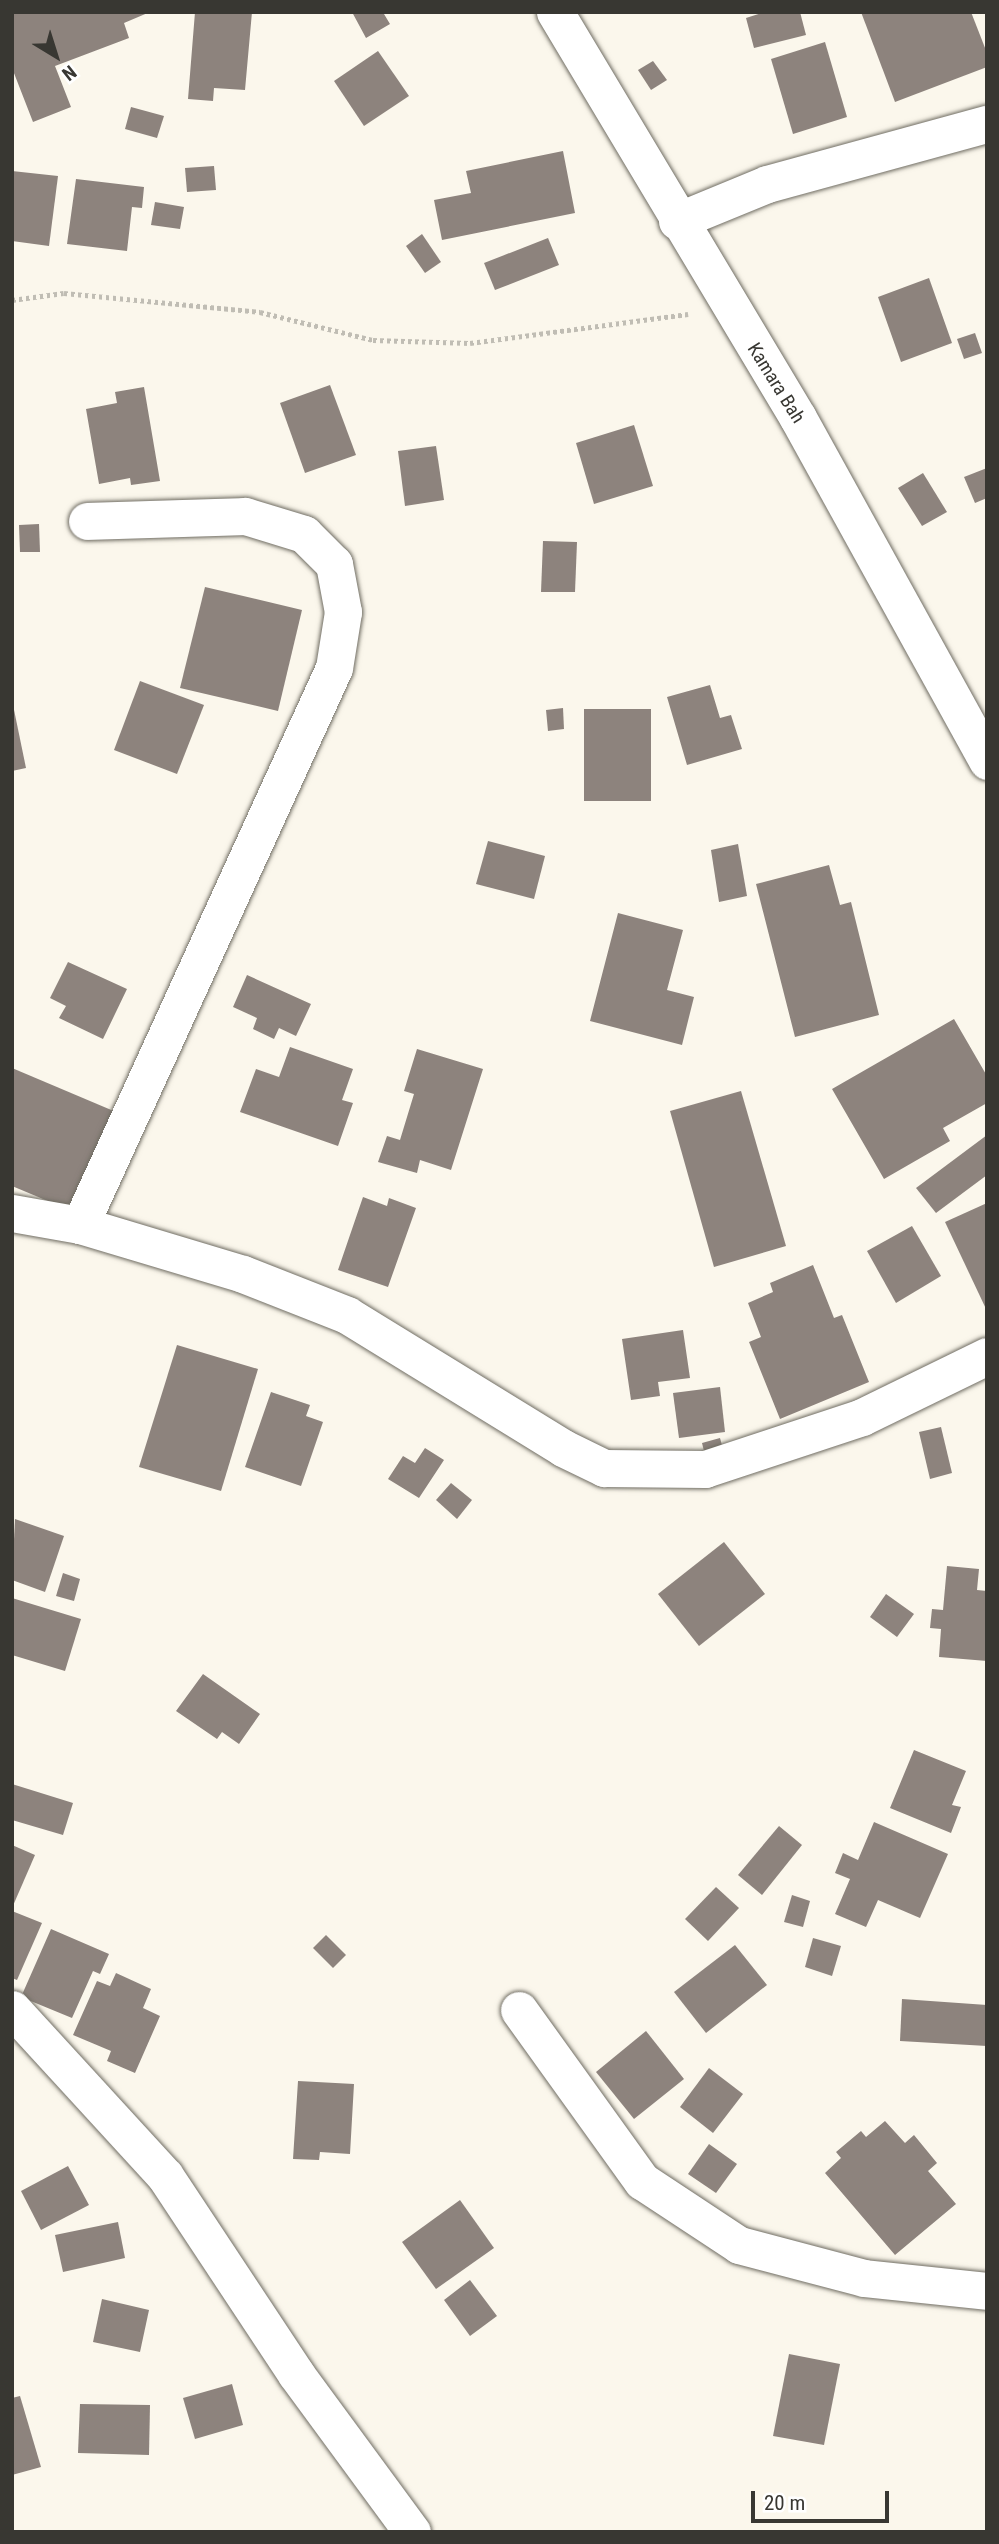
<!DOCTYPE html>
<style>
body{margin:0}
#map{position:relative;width:999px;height:2544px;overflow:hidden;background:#fbf7ec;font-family:"Roboto Condensed",sans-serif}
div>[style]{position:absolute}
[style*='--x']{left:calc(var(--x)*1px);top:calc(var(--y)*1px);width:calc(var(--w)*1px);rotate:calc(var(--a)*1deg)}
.building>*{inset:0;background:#8d837d}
.path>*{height:4.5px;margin-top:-2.25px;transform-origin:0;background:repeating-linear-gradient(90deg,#c0bdb4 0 3.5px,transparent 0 7px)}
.roads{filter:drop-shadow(0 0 2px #706d63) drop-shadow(0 0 2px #706d63)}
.street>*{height:37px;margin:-18.5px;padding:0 18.5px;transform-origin:18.5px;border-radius:18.5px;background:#fff}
span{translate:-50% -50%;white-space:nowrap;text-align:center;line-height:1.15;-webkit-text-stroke:5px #fff;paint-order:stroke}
.street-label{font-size:19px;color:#383732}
.frame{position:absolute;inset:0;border:14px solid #383732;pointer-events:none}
.north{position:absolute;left:21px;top:21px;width:70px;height:70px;-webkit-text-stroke:5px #fff;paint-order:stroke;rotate:142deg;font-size:19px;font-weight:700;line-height:28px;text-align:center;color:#383732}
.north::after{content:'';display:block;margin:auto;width:24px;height:32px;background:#383732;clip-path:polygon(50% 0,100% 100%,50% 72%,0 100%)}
.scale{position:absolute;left:751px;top:2491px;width:138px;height:32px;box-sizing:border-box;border:4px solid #383732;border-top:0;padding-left:9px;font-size:21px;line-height:24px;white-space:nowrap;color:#383732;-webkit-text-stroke:5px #fff;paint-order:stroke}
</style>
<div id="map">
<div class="building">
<i style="clip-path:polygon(12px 12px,150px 12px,124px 23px,129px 38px,55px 66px,71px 107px,33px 122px,12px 68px)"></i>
<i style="clip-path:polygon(195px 12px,252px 12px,245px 90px,214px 88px,213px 101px,188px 99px)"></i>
<i style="clip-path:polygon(352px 12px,387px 12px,384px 14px,390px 24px,366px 38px)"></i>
<i style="clip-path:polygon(765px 12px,800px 12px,806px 35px,754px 48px,746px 18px)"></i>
<i style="clip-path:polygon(861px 12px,971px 12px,987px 53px,987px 67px,895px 102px)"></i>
<i style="clip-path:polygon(825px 42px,847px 117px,793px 134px,771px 59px)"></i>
<i style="clip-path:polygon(378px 51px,409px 96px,364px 126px,334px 81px)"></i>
<i style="clip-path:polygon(653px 61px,667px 80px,651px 90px,638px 70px)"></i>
<i style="clip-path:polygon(131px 107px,164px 116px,157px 138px,125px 129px)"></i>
<i style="clip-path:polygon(563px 151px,575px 213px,442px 240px,434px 200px,471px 193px,466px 171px)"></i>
<i style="clip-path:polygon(214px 166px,216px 190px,187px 192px,185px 168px)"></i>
<i style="clip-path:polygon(12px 171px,58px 176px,49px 246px,12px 241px)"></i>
<i style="clip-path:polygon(76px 179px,144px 187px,142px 208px,132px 207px,127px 251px,67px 244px)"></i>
<i style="clip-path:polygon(155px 202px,184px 207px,180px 229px,151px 225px)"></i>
<i style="clip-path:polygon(422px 234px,441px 262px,425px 273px,406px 246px)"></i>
<i style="clip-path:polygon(548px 238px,559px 265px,495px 290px,484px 263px)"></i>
<i style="clip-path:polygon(929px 278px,952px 343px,901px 362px,878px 297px)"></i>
<i style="clip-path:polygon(975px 333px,982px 353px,964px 359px,957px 339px)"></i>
<i style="clip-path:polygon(330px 385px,356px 455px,305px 473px,280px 403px)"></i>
<i style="clip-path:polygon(144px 387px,160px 481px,131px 485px,130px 478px,99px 484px,86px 409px,117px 403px,115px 392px)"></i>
<i style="clip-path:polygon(634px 425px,653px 486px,594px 504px,576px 443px)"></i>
<i style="clip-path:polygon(436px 446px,444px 500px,405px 506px,398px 451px)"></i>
<i style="clip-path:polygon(987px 468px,987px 498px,975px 503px,964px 477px)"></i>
<i style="clip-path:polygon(923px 473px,947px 512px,922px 526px,898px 488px)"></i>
<i style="clip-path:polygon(39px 524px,40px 552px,20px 552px,19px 525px)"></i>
<i style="clip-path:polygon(543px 541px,577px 542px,575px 592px,541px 592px)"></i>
<i style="clip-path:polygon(205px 587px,302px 610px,278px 711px,180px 688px)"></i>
<i style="clip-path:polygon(140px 681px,204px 705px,177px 774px,114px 750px)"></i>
<i style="clip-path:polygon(710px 685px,720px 718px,731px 715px,742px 749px,687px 765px,667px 697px)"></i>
<i style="clip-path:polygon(12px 700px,26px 768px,12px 771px)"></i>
<i style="clip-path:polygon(563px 708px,564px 729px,548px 731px,546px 710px)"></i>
<i style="clip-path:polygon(584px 709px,651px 709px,651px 801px,584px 801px)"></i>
<i style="clip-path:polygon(488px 841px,545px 856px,534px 899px,476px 884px)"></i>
<i style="clip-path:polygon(738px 844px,747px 896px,719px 902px,711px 850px)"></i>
<i style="clip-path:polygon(829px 865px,840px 905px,851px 902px,879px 1015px,795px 1037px,756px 884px)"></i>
<i style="clip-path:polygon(618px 913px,683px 930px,667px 990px,694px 997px,682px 1045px,590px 1021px)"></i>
<i style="clip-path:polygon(68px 962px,127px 989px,103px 1039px,59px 1018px,66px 1006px,50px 998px)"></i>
<i style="clip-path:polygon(247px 975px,311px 1004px,296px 1036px,279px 1028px,274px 1039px,253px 1029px,257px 1018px,233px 1007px)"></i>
<i style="clip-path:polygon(954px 1019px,987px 1076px,987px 1103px,943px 1128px,950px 1141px,884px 1179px,832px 1089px)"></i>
<i style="clip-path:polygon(290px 1047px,353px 1069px,342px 1100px,353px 1103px,338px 1146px,240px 1112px,256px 1069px,279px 1077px)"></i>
<i style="clip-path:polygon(417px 1049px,483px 1069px,451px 1170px,420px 1160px,417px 1173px,378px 1162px,387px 1136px,400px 1140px,414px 1094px,404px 1091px)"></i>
<i style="clip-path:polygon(12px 1068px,116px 1112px,74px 1212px,12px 1186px)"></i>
<i style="clip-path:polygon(741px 1091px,786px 1246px,714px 1267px,670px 1111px)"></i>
<i style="clip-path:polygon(987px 1135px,987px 1175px,936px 1213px,916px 1188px)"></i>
<i style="clip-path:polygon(363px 1197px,387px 1206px,389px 1198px,416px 1208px,388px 1287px,338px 1270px)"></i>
<i style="clip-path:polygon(987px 1203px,987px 1311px,945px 1222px)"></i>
<i style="clip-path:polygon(912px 1226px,941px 1276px,896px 1303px,867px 1251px)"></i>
<i style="clip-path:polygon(813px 1265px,834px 1318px,842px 1315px,869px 1382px,780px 1419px,749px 1342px,761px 1337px,748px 1303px,773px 1292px,770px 1283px)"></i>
<i style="clip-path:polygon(683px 1330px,690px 1378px,658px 1382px,660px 1396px,631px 1400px,622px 1339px)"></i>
<i style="clip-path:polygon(177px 1345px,258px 1369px,221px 1491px,139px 1467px)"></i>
<i style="clip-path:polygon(720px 1387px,725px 1432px,679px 1438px,673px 1393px)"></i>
<i style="clip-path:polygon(271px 1392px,310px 1405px,306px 1416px,323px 1422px,301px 1486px,245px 1467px)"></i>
<i style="clip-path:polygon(941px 1427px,952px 1473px,930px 1479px,919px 1432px)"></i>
<i style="clip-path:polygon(720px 1438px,723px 1449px,705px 1455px,702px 1443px)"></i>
<i style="clip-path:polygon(425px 1448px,444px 1460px,419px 1498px,388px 1479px,403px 1456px,415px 1463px)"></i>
<i style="clip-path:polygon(451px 1483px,472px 1500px,457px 1519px,436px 1500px)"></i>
<i style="clip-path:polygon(15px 1519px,64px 1536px,45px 1592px,12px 1580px)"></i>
<i style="clip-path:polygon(724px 1542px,765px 1594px,699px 1646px,658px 1594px)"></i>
<i style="clip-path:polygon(947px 1566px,979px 1569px,977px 1590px,987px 1591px,987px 1661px,939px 1657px,941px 1629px,930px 1628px,932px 1609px,943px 1610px)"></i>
<i style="clip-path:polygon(63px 1573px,80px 1579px,74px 1601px,56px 1596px)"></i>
<i style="clip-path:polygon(886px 1594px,914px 1614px,897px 1637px,870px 1617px)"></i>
<i style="clip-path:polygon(12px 1598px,81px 1619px,65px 1671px,12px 1655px)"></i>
<i style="clip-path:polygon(203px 1674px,260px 1714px,239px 1744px,222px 1732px,217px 1739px,176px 1711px)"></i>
<i style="clip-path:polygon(914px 1750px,966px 1771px,952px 1805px,961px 1807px,951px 1833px,890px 1808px)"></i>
<i style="clip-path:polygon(12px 1784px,73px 1803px,63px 1835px,12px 1820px)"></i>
<i style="clip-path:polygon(874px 1822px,948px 1854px,920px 1918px,878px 1900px,866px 1927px,835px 1914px,850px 1879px,835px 1873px,843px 1853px,858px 1860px)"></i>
<i style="clip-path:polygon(779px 1826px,802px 1845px,762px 1895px,738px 1875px)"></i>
<i style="clip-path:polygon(12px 1845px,35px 1855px,12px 1908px)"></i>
<i style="clip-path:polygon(716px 1887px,739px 1908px,708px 1941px,685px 1919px)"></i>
<i style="clip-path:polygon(792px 1895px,810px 1901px,803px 1927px,784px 1922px)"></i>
<i style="clip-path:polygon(12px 1911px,42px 1923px,17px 1980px,12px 1978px)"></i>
<i style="clip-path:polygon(51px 1929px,109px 1954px,100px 1974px,93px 1971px,72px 2018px,21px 1997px)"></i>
<i style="clip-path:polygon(326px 1935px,346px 1955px,333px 1968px,313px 1948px)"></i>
<i style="clip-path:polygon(813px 1938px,841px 1946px,832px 1976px,805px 1967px)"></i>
<i style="clip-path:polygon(735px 1945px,767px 1985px,706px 2033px,674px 1992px)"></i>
<i style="clip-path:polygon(116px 1973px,151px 1989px,143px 2008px,160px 2016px,135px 2073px,107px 2061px,111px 2051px,73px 2035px,97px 1981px,110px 1986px)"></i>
<i style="clip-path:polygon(902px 1999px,987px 2005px,987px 2046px,900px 2041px)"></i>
<i style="clip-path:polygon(646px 2031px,684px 2079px,634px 2119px,596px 2072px)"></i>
<i style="clip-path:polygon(709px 2068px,743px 2094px,713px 2133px,680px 2107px)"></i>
<i style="clip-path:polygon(298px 2081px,354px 2084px,350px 2154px,320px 2152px,319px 2160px,293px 2159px)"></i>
<i style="clip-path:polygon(885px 2121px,905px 2143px,914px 2135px,937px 2163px,928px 2171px,956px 2204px,895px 2255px,825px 2173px,841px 2158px,836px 2152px,861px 2131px,866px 2137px)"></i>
<i style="clip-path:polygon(709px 2144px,737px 2164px,716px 2193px,688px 2174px)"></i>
<i style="clip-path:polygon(68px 2166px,89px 2205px,41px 2230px,21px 2191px)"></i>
<i style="clip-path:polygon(460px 2200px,494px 2248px,436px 2289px,402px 2242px)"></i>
<i style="clip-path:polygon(118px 2222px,125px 2258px,63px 2272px,55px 2235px)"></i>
<i style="clip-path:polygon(470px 2280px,497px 2316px,470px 2336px,444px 2300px)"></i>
<i style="clip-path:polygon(102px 2299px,149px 2310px,140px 2352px,93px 2342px)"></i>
<i style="clip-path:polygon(789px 2354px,840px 2364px,824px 2445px,773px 2436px)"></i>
<i style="clip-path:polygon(232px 2384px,243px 2425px,195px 2439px,183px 2398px)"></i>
<i style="clip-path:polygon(20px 2396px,41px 2467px,12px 2475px,12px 2398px)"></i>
<i style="clip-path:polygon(80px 2404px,150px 2405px,149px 2455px,78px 2453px)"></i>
</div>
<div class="path">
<i style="--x:12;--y:300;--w:52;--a:-7.7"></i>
<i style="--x:64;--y:293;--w:197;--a:5.5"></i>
<i style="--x:260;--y:312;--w:116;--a:13.9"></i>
<i style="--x:373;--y:340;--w:97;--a:1.8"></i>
<i style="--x:470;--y:343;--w:220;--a:-7.6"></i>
</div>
<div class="roads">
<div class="street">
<i style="--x:555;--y:12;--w:473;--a:59.1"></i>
<i style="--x:798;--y:418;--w:392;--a:61.1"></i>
<i style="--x:677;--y:221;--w:97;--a:-22.3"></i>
<i style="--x:767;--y:184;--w:228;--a:-15.3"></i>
<i style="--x:12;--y:1213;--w:69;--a:10"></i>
<i style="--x:80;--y:1225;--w:170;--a:16.7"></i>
<i style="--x:243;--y:1274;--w:112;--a:21.5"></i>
<i style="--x:347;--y:1315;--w:254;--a:31.6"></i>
<i style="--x:563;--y:1448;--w:46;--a:26"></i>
<i style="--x:604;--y:1468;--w:101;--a:0.6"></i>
<i style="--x:705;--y:1469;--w:165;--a:-18.3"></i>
<i style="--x:862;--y:1417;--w:139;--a:-26"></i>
<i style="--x:80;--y:1225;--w:612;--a:-65.49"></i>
<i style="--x:334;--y:668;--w:57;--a:-80.9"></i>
<i style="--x:343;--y:612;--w:49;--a:-100.6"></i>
<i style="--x:334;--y:564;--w:42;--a:-135"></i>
<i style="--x:304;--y:534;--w:62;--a:-163"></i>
<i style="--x:245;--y:516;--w:158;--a:178.2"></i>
<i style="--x:12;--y:2009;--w:226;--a:47.5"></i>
<i style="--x:165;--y:2176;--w:237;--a:56.5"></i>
<i style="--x:296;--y:2374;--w:196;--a:53.7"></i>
<i style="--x:519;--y:2010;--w:211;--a:54.3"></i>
<i style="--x:642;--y:2181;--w:116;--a:33.4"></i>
<i style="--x:739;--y:2245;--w:129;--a:14.8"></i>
<i style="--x:864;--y:2278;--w:124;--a:6"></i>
</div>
</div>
<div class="street-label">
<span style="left:776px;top:383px;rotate:58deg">Kamara Bah</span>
</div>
<div class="frame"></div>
<div class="north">N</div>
<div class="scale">20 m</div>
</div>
